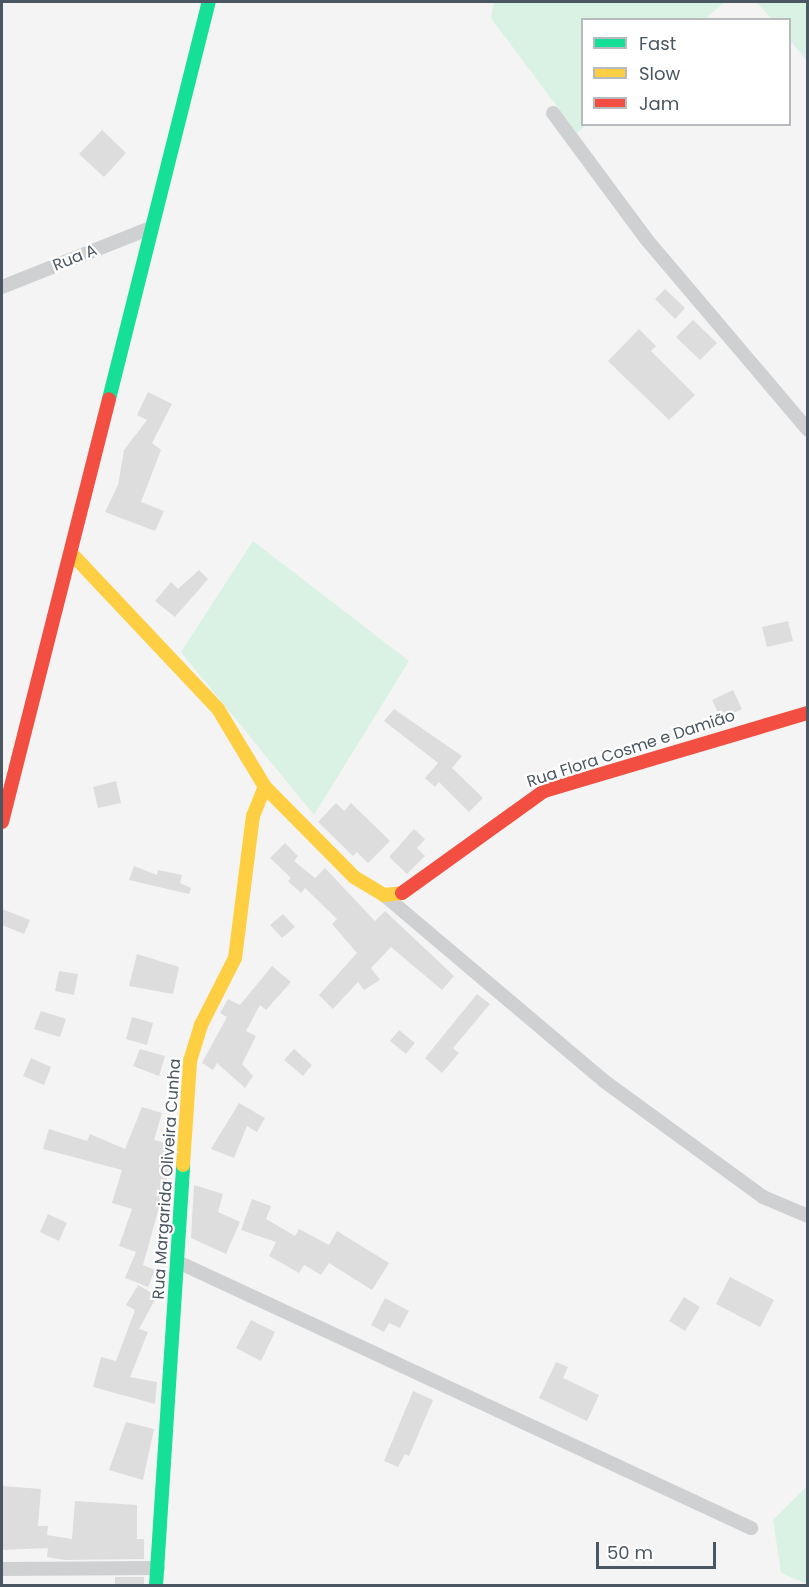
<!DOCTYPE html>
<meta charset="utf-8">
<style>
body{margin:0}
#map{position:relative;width:809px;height:1587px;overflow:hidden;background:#f4f4f4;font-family:Poppins,sans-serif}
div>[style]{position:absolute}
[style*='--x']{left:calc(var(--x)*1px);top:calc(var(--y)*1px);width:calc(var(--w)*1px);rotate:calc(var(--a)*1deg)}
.green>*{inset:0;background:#d9f2e3}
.building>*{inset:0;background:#ddddde}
.street>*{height:14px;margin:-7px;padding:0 7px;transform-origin:7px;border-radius:7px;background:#ced0d2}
.fast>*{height:14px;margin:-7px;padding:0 7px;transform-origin:7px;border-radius:7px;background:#16e098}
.slow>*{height:14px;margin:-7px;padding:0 7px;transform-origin:7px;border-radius:7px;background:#ffcf43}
.jam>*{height:14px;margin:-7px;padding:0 7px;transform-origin:7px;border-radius:7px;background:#f24e42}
span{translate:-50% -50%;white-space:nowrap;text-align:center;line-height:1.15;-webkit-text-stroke:4.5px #fff;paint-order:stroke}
.street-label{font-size:16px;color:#4a5661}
.frame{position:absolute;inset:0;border:3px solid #4a5661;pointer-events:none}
.legend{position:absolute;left:581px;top:18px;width:210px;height:108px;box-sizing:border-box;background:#fff;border:2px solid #b7bbc0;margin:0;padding:8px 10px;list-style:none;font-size:18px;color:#4a5661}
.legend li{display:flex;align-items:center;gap:12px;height:30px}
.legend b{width:30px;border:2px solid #b7bbc0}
.scale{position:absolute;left:596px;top:1542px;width:120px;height:27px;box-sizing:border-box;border:3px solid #4a5661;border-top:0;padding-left:8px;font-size:18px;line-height:21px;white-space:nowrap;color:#4a5661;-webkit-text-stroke:4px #fff;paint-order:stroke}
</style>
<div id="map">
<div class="green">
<i style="clip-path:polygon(494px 2px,725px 2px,705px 19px,582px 20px,586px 125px,577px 133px,491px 18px)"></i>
<i style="clip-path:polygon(756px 2px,807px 2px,807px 61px,790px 40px,790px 20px,772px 19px)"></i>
<i style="clip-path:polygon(253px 541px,409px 661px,314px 815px,181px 652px)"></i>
<i style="clip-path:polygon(807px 1486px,807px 1584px,781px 1573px,773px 1520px)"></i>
</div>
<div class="building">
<i style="clip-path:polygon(102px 130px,126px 153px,104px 177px,79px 154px)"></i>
<i style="clip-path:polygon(665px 289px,685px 308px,675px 319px,655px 299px)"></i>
<i style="clip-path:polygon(693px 320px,717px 343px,700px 360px,676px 337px)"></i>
<i style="clip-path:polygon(639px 329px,656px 346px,651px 351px,695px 395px,669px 420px,608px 361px)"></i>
<i style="clip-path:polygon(148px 392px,172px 404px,152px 443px,161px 450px,141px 502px,164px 511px,155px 531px,105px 512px,118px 485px,124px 450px,147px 420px,137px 415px)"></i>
<i style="clip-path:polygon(199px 570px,208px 579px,175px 617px,155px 601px,171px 582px,178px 589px)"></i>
<i style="clip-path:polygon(788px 621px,793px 641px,767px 647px,762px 627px)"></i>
<i style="clip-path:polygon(733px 690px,742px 709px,721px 719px,712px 700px)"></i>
<i style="clip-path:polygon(394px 709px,462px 756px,452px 768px,483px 798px,469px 812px,439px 782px,435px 787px,425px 778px,438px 763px,384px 721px)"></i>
<i style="clip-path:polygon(116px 781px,121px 803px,98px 808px,93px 787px)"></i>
<i style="clip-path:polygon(336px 803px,344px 811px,351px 803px,390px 841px,368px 863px,357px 852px,353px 856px,318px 822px)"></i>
<i style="clip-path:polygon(414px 829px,425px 839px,417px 848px,425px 856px,407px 874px,389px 857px)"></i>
<i style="clip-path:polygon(285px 843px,298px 856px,294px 861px,315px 878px,325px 868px,375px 921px,385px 911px,454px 976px,442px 990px,391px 947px,371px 968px,380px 980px,364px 990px,358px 982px,333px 1009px,319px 995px,357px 953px,332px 924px,337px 919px,305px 888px,301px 893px,288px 881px,291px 878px,270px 858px)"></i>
<i style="clip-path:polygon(134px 866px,157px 875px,158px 870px,182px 875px,180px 883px,191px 888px,189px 894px,129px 880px)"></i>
<i style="clip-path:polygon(2px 909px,30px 920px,24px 934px,2px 925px)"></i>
<i style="clip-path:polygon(283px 914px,295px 927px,282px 938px,270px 925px)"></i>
<i style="clip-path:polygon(137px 954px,179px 967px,173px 994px,129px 986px)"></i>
<i style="clip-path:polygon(272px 966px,291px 982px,266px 1010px,260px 1005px,246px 1031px,256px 1036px,242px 1064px,253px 1076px,245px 1088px,217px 1063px,213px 1070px,202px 1063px,227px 1017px,220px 1013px,228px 999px,240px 1005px)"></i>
<i style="clip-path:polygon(59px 971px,78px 974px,74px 995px,55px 991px)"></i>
<i style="clip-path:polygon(477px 994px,490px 1004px,453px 1048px,459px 1053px,442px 1073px,425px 1058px)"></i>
<i style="clip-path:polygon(41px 1011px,66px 1019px,60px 1037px,34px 1029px)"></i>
<i style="clip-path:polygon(132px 1017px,153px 1023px,147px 1045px,126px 1039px)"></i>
<i style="clip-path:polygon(399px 1030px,415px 1043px,406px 1054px,390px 1041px)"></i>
<i style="clip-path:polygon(140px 1049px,165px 1056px,159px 1076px,133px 1066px)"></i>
<i style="clip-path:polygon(294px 1049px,312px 1065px,303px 1076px,284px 1060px)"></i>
<i style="clip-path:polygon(31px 1058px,51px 1067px,44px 1085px,23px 1076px)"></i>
<i style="clip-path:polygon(239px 1103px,265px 1118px,257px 1132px,247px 1126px,234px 1158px,211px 1149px)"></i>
<i style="clip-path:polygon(142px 1107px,162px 1113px,154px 1140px,168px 1144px,164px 1158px,172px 1161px,143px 1265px,155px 1270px,148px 1287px,125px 1278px,136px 1252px,119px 1246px,132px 1209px,112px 1203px,122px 1170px,43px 1149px,49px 1129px,87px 1141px,90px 1134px,125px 1149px)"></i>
<i style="clip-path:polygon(194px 1185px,223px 1194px,218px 1212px,240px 1222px,226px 1254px,191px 1238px)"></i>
<i style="clip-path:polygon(252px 1199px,271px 1206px,266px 1219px,295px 1236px,299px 1229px,329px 1245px,337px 1231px,389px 1263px,372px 1290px,329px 1263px,321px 1275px,304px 1265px,299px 1273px,269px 1256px,276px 1242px,241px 1230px)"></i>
<i style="clip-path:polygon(48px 1214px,67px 1223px,59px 1241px,40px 1232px)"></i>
<i style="clip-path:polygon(730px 1277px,774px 1300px,760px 1327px,716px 1304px)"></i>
<i style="clip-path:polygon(138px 1285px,157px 1296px,139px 1329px,148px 1332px,130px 1377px,157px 1382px,155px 1404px,93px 1387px,101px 1357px,116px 1361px,135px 1310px,126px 1305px)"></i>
<i style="clip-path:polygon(684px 1297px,700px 1307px,685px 1331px,669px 1321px)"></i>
<i style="clip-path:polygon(385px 1298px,409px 1311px,400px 1328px,389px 1323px,384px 1332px,371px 1325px)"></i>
<i style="clip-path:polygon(251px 1320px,275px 1332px,261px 1361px,236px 1348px)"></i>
<i style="clip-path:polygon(556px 1362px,568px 1367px,563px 1378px,599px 1395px,587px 1421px,539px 1398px)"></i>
<i style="clip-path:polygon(413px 1391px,433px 1400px,409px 1456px,405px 1454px,398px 1467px,384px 1461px)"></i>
<i style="clip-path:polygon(126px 1422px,154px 1429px,143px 1480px,109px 1470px)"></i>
<i style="clip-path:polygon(2px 1486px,41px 1489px,38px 1526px,48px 1526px,47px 1535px,72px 1539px,75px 1501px,137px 1505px,137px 1539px,144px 1539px,144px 1559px,65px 1560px,47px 1557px,48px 1548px,2px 1550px)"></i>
<i style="clip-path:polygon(115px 1577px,144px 1577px,144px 1586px,115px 1586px)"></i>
</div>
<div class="street">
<i style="--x:553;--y:113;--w:158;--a:53.5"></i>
<i style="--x:647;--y:240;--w:249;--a:49.7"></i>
<i style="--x:2;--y:287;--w:157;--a:-21.7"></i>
<i style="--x:384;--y:895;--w:288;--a:40.2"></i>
<i style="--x:604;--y:1081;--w:197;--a:36.1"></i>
<i style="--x:763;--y:1197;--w:49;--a:22.9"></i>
<i style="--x:178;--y:1262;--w:632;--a:24.9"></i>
<i style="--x:2;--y:1569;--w:156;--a:-0.4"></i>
</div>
<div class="fast">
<i style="--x:109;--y:399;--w:409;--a:-75.9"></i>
<i style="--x:156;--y:1586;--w:422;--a:-86.3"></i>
</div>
<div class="slow">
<i style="--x:72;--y:554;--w:213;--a:46.7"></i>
<i style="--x:218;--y:709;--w:91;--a:58.9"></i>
<i style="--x:265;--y:787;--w:127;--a:45.3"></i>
<i style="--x:354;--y:877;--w:35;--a:31"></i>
<i style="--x:384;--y:895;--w:18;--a:-6"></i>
<i style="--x:183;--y:1165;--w:104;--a:-86.1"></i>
<i style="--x:190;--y:1061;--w:38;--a:-73"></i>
<i style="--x:201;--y:1025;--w:75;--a:-63.1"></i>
<i style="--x:235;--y:958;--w:143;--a:-82.8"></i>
<i style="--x:253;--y:816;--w:31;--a:-68"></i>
</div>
<div class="jam">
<i style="--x:2;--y:822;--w:436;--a:-75.8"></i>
<i style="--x:402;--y:893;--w:175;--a:-35.7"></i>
<i style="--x:544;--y:791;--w:275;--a:-16.5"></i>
</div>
<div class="street-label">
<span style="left:75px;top:258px;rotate:-22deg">Rua A</span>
<span style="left:631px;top:749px;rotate:-18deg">Rua Flora Cosme e Damião</span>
<span style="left:167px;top:1179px;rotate:-86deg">Rua Margarida Oliveira Cunha</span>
</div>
<div class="frame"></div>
<ul class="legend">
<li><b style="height:8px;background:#16e098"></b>Fast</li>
<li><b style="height:8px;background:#ffcf43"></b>Slow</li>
<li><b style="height:8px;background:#f24e42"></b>Jam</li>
</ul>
<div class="scale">50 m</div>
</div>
